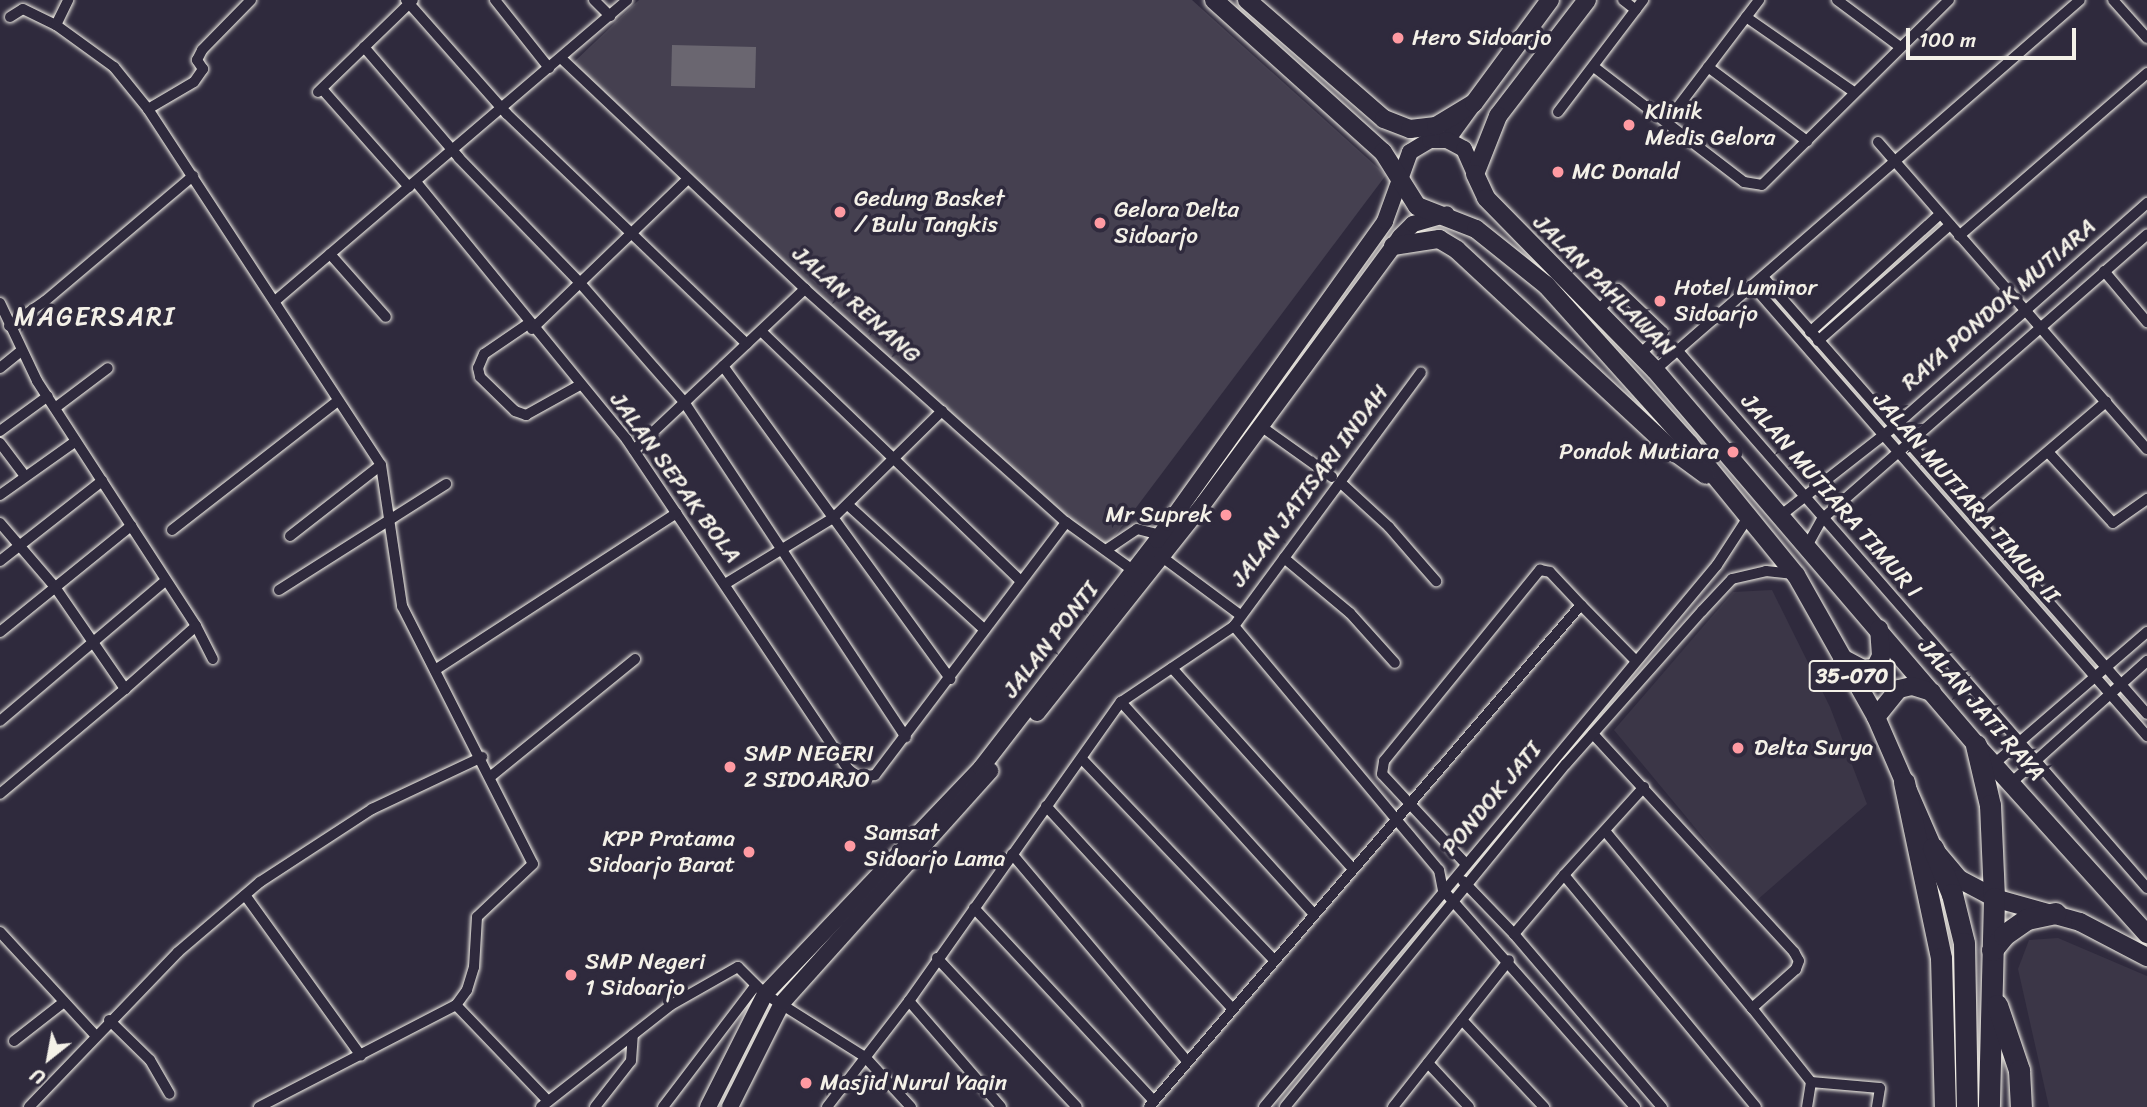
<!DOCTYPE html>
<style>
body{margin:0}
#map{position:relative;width:2147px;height:1107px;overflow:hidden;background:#2f2a3d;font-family:Sriracha,sans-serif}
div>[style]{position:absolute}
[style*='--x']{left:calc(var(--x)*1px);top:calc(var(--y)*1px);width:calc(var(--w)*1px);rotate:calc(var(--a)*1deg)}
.built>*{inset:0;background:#3b3647}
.green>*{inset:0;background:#454050}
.water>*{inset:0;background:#6a6670}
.roads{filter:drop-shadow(0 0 2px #f4f1e8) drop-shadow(0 0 2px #f4f1e8)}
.minor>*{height:10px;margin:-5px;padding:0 5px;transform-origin:5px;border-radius:5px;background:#2f2a3d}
.secondary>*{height:16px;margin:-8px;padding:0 8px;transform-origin:8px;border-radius:8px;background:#2f2a3d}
.primary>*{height:18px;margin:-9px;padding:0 9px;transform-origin:9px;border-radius:9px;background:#2f2a3d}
.motorway>*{height:21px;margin:-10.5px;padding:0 10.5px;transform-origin:10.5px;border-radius:10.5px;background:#2f2a3d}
.dots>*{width:19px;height:19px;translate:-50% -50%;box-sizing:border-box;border:4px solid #2f2a3d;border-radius:50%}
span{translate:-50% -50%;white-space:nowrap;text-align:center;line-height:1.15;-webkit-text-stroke:7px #2f2a3d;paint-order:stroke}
.shield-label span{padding:2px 5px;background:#2f2a3d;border:2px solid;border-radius:5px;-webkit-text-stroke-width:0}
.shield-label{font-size:21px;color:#f4f1e8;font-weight:700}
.poi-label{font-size:23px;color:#f4f1e8}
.left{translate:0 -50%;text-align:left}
.right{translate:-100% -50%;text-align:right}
.street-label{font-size:23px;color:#f4f1e8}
.quarter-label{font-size:26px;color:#f4f1e8;letter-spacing:2px}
.north{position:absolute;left:14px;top:1023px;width:70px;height:70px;-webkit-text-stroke:5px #2f2a3d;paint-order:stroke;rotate:211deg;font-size:19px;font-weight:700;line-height:28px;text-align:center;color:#f4f1e8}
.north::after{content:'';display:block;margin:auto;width:24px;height:32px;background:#f4f1e8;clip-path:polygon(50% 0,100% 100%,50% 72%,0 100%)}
.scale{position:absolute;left:1906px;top:28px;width:170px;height:32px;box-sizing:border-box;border:4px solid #f4f1e8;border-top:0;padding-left:9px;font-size:21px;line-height:24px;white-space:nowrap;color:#f4f1e8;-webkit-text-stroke:5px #2f2a3d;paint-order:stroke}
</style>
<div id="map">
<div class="built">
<i style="clip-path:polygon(1772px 590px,1830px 707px,1867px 804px,1756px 901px,1614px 730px,1733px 592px)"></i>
<i style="clip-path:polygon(2058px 938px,2147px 976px,2147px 1107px,2049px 1107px,2018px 969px,2029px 940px)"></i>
</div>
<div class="green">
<i style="clip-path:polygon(639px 0,1192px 0,1386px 175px,1105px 549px,1066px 522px,805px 289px,573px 63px)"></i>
</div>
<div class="water">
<i style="clip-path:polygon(672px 45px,756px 47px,755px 88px,671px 86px)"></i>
</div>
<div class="roads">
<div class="minor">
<i style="--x:406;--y:0;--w:152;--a:48.5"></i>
<i style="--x:507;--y:114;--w:332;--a:43.8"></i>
<i style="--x:495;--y:0;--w:87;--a:51.5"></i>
<i style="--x:594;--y:0;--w:23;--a:45"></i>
<i style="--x:1623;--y:0;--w:16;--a:38"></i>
<i style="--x:1837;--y:0;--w:77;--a:36.6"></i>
<i style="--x:2113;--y:0;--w:51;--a:48.2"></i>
<i style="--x:10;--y:17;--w:15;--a:-32"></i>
<i style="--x:23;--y:9;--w:37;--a:26"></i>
<i style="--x:56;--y:25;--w:72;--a:35.9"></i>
<i style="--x:114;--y:67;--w:54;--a:51"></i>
<i style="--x:148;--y:109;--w:425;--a:56.8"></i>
<i style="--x:381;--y:465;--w:143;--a:81.5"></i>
<i style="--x:402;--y:606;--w:289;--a:63.1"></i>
<i style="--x:533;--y:864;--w:77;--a:136.6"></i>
<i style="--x:477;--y:917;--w:50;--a:93.4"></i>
<i style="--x:474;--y:967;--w:24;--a:107"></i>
<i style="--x:467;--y:990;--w:19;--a:126"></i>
<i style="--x:456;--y:1005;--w:222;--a:152.6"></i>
<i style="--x:1746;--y:17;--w:131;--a:34.8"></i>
<i style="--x:56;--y:25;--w:28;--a:-64"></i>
<i style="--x:364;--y:47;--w:146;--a:49.4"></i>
<i style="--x:459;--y:158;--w:174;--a:45.9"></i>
<i style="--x:580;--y:283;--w:158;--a:48.8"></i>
<i style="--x:684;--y:402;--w:402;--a:56.5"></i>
<i style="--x:561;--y:58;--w:336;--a:43.4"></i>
<i style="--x:805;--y:289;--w:350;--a:41.8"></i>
<i style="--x:1066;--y:522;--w:84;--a:35.8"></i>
<i style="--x:1594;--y:67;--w:189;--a:37.5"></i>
<i style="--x:1744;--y:182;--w:18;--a:9"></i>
<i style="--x:1762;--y:185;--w:263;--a:-44.7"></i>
<i style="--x:1708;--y:67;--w:124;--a:36.8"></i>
<i style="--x:322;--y:89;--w:131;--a:48.4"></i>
<i style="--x:318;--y:92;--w:132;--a:-44.1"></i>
<i style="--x:148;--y:109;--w:53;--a:-30.4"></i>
<i style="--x:194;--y:82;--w:16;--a:-55"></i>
<i style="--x:203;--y:69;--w:11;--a:-124"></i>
<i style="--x:197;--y:60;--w:11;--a:-63"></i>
<i style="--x:202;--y:50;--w:70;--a:-45.6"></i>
<i style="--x:1558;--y:112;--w:141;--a:-52.8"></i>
<i style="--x:1668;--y:120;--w:151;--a:-52.8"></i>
<i style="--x:1878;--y:142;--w:408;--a:48.8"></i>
<i style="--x:416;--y:182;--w:333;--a:50.7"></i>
<i style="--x:627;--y:440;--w:396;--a:56.1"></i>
<i style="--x:848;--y:769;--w:13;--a:39"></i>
<i style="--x:858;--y:777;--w:17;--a:-7"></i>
<i style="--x:875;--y:775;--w:317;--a:-52.9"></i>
<i style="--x:1959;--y:236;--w:249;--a:-40.9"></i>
<i style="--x:330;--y:254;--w:84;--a:48.4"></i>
<i style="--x:2104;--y:271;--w:67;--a:49.9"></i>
<i style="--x:1764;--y:278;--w:580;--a:48.7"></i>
<i style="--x:1754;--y:287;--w:597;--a:48.81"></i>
<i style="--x:275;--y:301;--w:463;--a:-40.5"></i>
<i style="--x:0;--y:303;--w:86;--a:64.6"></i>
<i style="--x:37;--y:381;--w:292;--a:57"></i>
<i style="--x:196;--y:626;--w:95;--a:138.4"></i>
<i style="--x:1599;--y:310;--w:28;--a:-48"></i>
<i style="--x:1618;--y:289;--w:62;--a:43.7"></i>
<i style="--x:1663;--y:332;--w:32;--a:136"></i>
<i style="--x:528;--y:324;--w:53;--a:145.7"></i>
<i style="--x:484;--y:354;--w:15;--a:113"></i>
<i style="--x:478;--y:368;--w:9;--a:77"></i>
<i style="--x:480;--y:377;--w:49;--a:44.2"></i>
<i style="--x:515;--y:411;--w:12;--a:20"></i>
<i style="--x:526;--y:415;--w:62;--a:-29.1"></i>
<i style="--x:9;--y:326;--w:44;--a:-34.8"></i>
<i style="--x:45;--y:301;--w:194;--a:-40.2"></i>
<i style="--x:532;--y:329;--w:216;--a:-43.9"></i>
<i style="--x:761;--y:331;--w:361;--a:43.9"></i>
<i style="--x:1810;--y:332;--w:176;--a:-42.2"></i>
<i style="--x:1818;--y:341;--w:176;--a:-41.3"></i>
<i style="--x:1678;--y:351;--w:713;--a:48.87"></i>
<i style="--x:723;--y:366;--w:387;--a:54"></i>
<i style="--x:0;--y:368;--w:27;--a:-39"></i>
<i style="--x:1655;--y:370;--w:563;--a:-41.04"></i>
<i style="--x:55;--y:408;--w:66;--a:-37"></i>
<i style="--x:1262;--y:427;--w:86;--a:35.5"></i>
<i style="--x:0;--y:431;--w:59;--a:-36.1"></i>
<i style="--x:0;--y:443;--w:41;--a:52.9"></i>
<i style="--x:634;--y:450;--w:235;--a:-43.3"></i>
<i style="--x:2048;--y:452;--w:96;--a:47.5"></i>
<i style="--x:2113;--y:523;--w:42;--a:-35.2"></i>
<i style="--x:1341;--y:483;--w:65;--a:42.5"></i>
<i style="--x:1389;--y:527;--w:72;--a:49"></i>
<i style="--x:0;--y:495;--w:93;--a:-35.4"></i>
<i style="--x:848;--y:505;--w:185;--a:42.4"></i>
<i style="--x:1973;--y:515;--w:175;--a:-40.4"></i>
<i style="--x:1780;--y:516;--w:146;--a:-38"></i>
<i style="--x:1895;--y:426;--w:337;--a:-41.5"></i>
<i style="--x:0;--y:523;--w:84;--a:49.3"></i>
<i style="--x:55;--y:587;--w:124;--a:55.5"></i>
<i style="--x:125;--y:689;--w:163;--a:140"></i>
<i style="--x:172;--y:530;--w:210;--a:-37.9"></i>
<i style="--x:290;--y:536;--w:115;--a:-38"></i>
<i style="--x:1807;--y:546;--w:31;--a:-61"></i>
<i style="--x:1822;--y:519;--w:432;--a:-41.2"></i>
<i style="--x:1106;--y:550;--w:37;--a:-34"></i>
<i style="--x:1137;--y:529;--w:25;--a:14"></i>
<i style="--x:1162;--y:557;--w:97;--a:36.6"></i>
<i style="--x:1284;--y:558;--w:86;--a:39.8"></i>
<i style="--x:1350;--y:613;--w:67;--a:48"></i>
<i style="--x:0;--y:561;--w:130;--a:-38.1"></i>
<i style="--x:725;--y:584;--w:127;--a:-31.4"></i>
<i style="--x:833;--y:518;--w:153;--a:-44.5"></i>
<i style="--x:279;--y:590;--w:198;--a:-32.4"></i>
<i style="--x:196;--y:626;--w:37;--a:63"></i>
<i style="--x:1234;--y:626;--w:319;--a:50"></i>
<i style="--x:1439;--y:870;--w:20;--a:79"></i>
<i style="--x:1443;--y:890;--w:290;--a:48.5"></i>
<i style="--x:0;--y:632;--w:169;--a:-39"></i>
<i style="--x:1172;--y:668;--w:268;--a:48"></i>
<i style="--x:435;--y:670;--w:288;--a:-33"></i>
<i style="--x:1121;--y:702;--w:287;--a:47.7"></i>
<i style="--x:0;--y:721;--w:215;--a:-40.3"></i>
<i style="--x:1593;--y:734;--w:297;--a:47.3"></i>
<i style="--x:1794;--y:952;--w:10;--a:61"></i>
<i style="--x:1799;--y:961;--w:9;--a:111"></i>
<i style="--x:1796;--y:969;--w:59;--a:138.4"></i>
<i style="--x:1752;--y:1008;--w:95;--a:51.4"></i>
<i style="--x:1811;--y:1082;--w:25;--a:99"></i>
<i style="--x:1082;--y:759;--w:278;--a:46.3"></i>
<i style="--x:1994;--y:764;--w:202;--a:-40.8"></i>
<i style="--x:490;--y:777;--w:187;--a:-39.1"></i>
<i style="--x:2011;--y:783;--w:183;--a:-41.9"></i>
<i style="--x:1046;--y:806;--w:273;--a:47.4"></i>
<i style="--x:1605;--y:831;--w:230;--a:50.3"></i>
<i style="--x:1012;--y:854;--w:271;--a:49.8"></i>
<i style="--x:1466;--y:864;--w:123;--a:-133"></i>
<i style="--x:1382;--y:774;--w:13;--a:-81"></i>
<i style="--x:1384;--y:761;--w:247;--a:-50.8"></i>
<i style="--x:1540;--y:570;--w:10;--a:11"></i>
<i style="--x:1550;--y:572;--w:45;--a:46.8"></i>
<i style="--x:1564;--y:875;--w:119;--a:-47.7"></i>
<i style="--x:1463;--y:881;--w:74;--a:46.1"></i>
<i style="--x:1514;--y:934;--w:228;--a:49.5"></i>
<i style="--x:245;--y:895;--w:198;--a:54.2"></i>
<i style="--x:974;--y:908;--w:264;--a:47"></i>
<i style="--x:0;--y:932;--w:140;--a:47.3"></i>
<i style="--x:1514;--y:934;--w:77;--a:-49.7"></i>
<i style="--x:1564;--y:875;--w:301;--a:50.4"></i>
<i style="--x:937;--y:958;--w:204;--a:46.8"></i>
<i style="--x:909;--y:1001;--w:140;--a:49"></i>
<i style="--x:456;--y:1005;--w:133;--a:46.2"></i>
<i style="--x:109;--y:1020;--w:57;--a:44.3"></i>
<i style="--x:150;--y:1060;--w:39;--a:60"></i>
<i style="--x:1462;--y:1020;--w:120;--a:46.7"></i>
<i style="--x:14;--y:1041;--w:63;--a:-38"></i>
<i style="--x:1428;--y:1063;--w:60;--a:47"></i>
<i style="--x:1811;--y:1082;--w:69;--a:5"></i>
<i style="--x:1880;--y:1088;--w:19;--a:99"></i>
<i style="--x:29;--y:1107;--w:215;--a:-46.1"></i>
<i style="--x:178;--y:952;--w:108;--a:-40.5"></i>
<i style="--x:260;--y:882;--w:134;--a:-33.1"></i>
<i style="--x:372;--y:809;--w:122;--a:-25.3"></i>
<i style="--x:541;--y:1107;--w:165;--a:-38.1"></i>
<i style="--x:671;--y:1005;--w:77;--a:-29.6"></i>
<i style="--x:738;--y:967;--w:38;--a:45"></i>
<i style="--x:765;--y:994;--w:118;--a:32.2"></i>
<i style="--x:865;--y:1057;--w:68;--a:47.4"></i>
<i style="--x:595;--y:1107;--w:58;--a:-52"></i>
<i style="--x:631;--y:1061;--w:26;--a:-86"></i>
<i style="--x:663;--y:1107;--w:153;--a:-52.7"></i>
<i style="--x:827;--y:1107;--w:134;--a:-52.3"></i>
<i style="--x:909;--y:1001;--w:367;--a:-54.7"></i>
<i style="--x:1121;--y:702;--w:136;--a:-33.9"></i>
<i style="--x:1234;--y:626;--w:315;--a:-53.6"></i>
<i style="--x:1149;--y:1107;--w:662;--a:-49.29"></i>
<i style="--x:1581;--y:605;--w:78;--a:45.5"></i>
<i style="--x:1264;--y:1107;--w:706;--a:-50.11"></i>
<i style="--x:1717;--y:565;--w:59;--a:-56.9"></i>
<i style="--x:1285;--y:1107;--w:443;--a:-50.7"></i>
<i style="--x:1566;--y:764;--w:205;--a:-48.4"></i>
<i style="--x:1702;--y:611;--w:44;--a:-46.8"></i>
<i style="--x:1732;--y:579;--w:35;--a:-13"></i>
<i style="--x:1766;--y:571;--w:28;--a:6"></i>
<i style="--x:1393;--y:1107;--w:187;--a:-51.7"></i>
</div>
<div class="secondary">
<i style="--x:1447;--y:140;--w:46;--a:-53.9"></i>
<i style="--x:1037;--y:713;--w:268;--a:-51.5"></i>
<i style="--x:1204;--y:503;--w:330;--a:-53.6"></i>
<i style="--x:1400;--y:237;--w:18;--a:-45"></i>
<i style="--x:1413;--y:224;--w:35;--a:-16"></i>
<i style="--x:708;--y:1107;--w:127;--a:-63.2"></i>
<i style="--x:765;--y:994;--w:313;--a:-46.3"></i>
<i style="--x:981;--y:768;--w:288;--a:-52.3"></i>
<i style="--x:1157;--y:540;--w:392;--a:-54.4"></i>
<i style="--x:1385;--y:221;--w:73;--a:-70.1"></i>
<i style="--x:1410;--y:152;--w:23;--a:-31"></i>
<i style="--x:1430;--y:140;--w:17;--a:0"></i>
<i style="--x:1447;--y:140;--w:19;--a:28"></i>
<i style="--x:1464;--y:149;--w:27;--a:66"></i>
<i style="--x:730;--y:1107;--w:116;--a:-63.4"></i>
<i style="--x:782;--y:1003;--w:312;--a:-48.1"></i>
</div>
<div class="primary">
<i style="--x:1214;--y:0;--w:227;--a:42"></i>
<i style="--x:1383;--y:152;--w:64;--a:57.8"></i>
<i style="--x:1417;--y:206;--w:63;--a:21.3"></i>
<i style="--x:1476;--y:229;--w:90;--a:38.7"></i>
<i style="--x:1546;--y:285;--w:214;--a:48"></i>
<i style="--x:1689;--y:444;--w:169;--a:50.8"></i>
<i style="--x:1796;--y:575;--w:163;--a:60.6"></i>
<i style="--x:1876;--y:717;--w:143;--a:66.5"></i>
<i style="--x:1933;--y:848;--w:40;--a:50"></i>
<i style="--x:1959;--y:879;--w:40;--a:28"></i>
<i style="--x:1994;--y:898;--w:89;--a:15.6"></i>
<i style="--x:2080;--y:922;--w:76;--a:27.6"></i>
<i style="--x:1247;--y:0;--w:181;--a:41"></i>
<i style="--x:1384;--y:119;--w:28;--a:21"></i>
<i style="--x:1410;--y:129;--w:26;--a:-7"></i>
<i style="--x:1436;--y:126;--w:44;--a:-31.2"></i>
<i style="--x:1474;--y:103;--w:128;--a:-53.6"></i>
<i style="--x:1587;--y:0;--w:146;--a:127.5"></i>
<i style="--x:1498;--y:116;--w:62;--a:111.6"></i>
<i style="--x:1475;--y:174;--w:26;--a:65"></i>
<i style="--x:1486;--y:198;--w:241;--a:45.5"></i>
<i style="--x:1655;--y:370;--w:494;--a:49.4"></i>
<i style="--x:1976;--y:745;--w:255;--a:47.9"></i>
<i style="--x:1393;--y:246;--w:47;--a:-8.7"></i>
<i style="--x:1439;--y:239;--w:21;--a:31"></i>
<i style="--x:1457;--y:250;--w:294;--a:42.9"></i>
<i style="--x:1672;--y:450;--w:42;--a:36.3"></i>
<i style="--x:1842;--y:658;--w:24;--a:28"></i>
<i style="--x:1863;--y:669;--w:12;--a:-5"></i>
<i style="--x:1875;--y:668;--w:13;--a:-63"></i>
<i style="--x:1881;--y:656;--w:27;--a:-94"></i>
<i style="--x:1876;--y:717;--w:36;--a:-51"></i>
<i style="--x:1899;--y:689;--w:13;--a:-13"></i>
<i style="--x:1912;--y:686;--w:21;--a:17"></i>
</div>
<div class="motorway">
<i style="--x:1976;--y:745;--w:62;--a:76.9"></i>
<i style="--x:1990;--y:805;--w:93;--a:87.5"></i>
<i style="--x:1994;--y:898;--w:209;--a:91.4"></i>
<i style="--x:1904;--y:782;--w:180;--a:78.1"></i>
<i style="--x:1941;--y:958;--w:149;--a:88.5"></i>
<i style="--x:1933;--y:848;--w:50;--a:67.6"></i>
<i style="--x:1952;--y:894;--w:50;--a:76.2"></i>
<i style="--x:1964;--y:943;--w:164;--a:89"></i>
<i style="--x:1992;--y:950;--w:19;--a:-51"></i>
<i style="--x:2004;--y:935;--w:28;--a:-35"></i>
<i style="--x:2027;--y:919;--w:29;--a:-12"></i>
<i style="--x:1997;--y:1005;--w:69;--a:71.3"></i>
<i style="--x:2019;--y:1070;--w:37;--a:87"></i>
</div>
</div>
<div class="dots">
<i style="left:1398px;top:38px;background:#ff9aa2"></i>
<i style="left:1629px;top:125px;background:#ff9aa2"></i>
<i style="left:1558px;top:172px;background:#ff9aa2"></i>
<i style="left:840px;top:212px;background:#ff9aa2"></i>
<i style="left:1100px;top:223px;background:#ff9aa2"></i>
<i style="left:1660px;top:301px;background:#ff9aa2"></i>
<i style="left:1733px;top:452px;background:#ff9aa2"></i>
<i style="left:1226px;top:515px;background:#ff9aa2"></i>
<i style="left:1738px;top:748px;background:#ff9aa2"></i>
<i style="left:730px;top:767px;background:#ff9aa2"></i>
<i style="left:850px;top:846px;background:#ff9aa2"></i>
<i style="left:749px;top:852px;background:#ff9aa2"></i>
<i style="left:571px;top:975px;background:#ff9aa2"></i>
<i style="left:806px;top:1083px;background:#ff9aa2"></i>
</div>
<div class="shield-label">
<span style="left:1852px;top:676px">35-070</span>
</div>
<div class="poi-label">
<span class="left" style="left:1412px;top:38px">Hero Sidoarjo</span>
<span class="left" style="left:1645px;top:125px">Klinik<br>Medis Gelora</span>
<span class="left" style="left:1572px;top:172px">MC Donald</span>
<span class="left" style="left:854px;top:212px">Gedung Basket<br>/ Bulu Tangkis</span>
<span class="left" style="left:1114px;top:223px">Gelora Delta<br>Sidoarjo</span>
<span class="left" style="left:1674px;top:301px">Hotel Luminor<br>Sidoarjo</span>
<span class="right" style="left:1719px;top:452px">Pondok Mutiara</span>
<span class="right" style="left:1212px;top:515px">Mr Suprek</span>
<span class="left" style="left:1754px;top:748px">Delta Surya</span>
<span class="left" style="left:744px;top:767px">SMP NEGERI<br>2 SIDOARJO</span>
<span class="left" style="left:864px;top:846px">Samsat<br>Sidoarjo Lama</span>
<span class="right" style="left:735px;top:852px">KPP Pratama<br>Sidoarjo Barat</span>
<span class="left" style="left:585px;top:975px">SMP Negeri<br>1 Sidoarjo</span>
<span class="left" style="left:820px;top:1083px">Masjid Nurul Yaqin</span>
</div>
<div class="street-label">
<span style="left:1604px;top:286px;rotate:45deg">JALAN PAHLAWAN</span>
<span style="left:856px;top:305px;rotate:42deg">JALAN RENANG</span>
<span style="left:1999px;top:305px;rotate:-41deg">RAYA PONDOK MUTIARA</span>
<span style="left:675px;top:478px;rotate:54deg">JALAN SEPAK BOLA</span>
<span style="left:1310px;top:486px;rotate:-53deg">JALAN JATISARI INDAH</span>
<span style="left:1831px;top:496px;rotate:49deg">JALAN MUTIARA TIMUR I</span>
<span style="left:1966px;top:498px;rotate:49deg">JALAN MUTIARA TIMUR II</span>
<span style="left:1051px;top:640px;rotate:-52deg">JALAN PONTI</span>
<span style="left:1981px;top:710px;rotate:49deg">JALAN JATI RAYA</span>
<span style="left:1492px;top:799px;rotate:-50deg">PONDOK JATI</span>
</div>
<div class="quarter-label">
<span style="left:95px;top:317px">MAGERSARI</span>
</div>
<div class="north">U</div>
<div class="scale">100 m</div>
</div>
